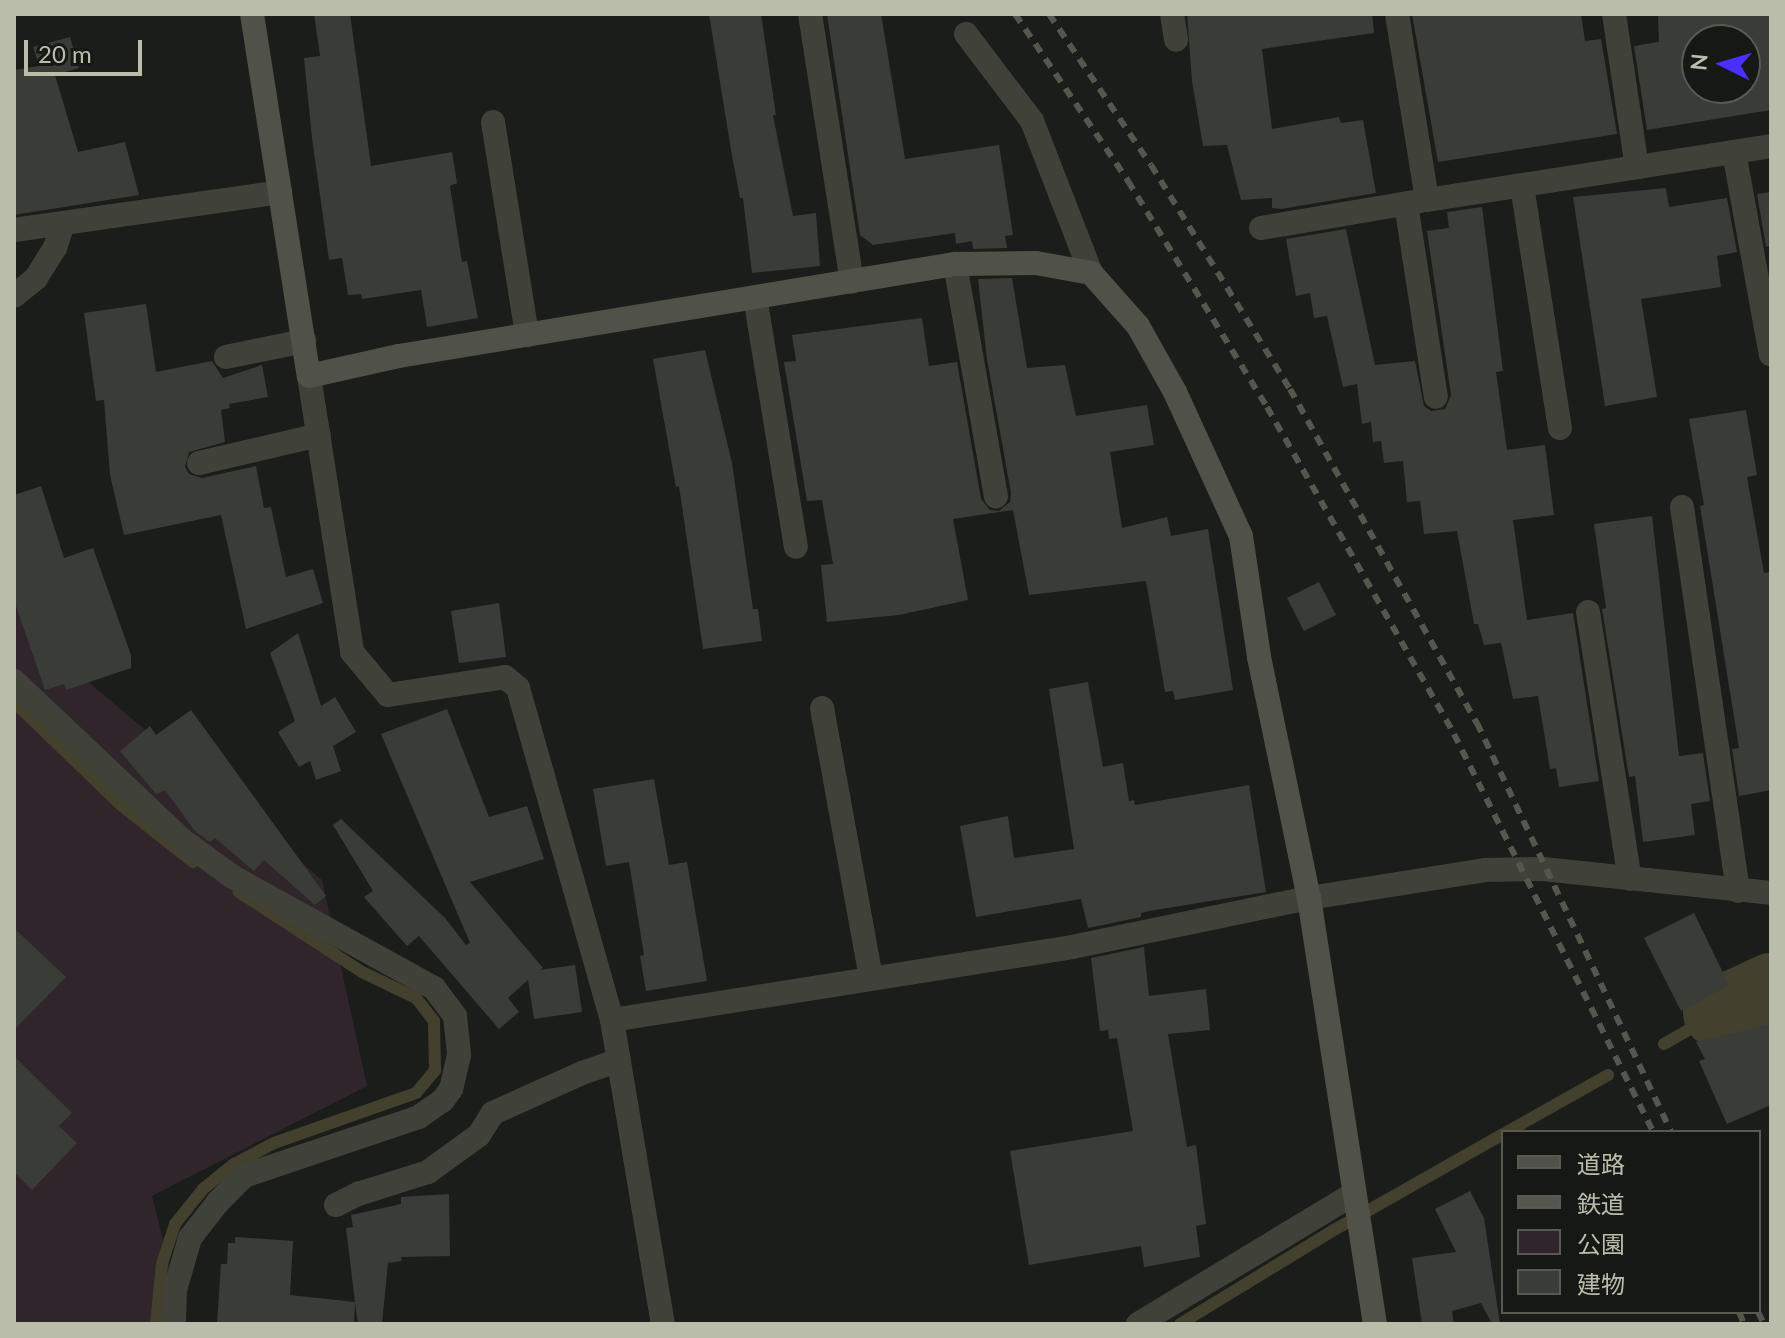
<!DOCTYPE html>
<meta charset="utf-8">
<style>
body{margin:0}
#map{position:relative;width:1785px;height:1338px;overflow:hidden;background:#1b1d1a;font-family:Lato,"Noto Sans JP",sans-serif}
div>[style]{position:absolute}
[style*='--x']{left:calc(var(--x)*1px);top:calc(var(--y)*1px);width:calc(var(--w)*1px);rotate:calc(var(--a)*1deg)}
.green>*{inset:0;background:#30252a}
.stream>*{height:12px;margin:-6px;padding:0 6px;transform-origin:6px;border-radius:6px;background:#43412e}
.river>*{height:70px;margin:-35px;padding:0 35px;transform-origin:35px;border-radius:35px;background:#43412e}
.building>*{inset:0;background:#3a3c37}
.street>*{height:24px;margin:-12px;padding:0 12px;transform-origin:12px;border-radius:12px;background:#40423a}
.secondary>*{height:24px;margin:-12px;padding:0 12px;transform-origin:12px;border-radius:12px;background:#505248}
.rail>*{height:6px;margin-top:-3px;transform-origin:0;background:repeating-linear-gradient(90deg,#55574d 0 10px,transparent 0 18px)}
span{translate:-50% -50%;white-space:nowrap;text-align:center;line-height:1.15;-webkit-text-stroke:6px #161815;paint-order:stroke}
.frame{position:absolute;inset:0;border:16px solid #bbbdab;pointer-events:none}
.legend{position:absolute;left:1501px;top:1130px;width:260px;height:184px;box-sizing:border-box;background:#161815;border:2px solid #585a51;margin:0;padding:10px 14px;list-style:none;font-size:24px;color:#bbbdab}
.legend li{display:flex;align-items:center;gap:16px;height:40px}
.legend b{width:40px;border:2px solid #585a51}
.north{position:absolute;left:1681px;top:24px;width:80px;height:80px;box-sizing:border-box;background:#161815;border:2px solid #585a51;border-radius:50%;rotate:275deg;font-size:22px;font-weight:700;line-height:32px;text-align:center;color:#bbbdab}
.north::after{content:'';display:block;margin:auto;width:28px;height:36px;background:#4930ff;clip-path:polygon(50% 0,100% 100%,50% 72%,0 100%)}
.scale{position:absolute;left:24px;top:40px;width:118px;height:36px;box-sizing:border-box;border:4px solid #bbbdab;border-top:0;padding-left:10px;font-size:24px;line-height:28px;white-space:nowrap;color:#bbbdab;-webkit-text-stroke:6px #161815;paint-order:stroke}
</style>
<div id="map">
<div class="green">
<i style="clip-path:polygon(14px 592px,78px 673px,322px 880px,367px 1086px,152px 1196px,184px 1324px,14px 1324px)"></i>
</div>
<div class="stream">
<i style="--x:14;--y:702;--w:149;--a:43.9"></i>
<i style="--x:121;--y:805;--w:92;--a:38.4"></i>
<i style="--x:1664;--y:1044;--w:62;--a:-29.9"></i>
<i style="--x:1507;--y:1132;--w:116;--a:-29.4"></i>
<i style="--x:156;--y:1324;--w:60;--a:-84.3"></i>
<i style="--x:162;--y:1264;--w:42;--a:-72"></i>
<i style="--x:175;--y:1224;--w:45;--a:-51.3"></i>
<i style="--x:203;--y:1189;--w:40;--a:-39"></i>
<i style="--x:234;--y:1164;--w:45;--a:-27.7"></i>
<i style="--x:274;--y:1143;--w:151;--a:-19.4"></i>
<i style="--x:416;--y:1093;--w:30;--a:-50"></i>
<i style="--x:435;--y:1070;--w:49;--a:-91.2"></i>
<i style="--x:434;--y:1021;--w:29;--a:-128"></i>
<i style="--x:416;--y:998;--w:60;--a:-154.3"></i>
<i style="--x:362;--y:972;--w:147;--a:-147"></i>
<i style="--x:1180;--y:1324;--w:180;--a:-31.4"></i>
<i style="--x:1334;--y:1230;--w:194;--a:-29.6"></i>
</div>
<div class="river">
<i style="--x:1718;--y:1013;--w:59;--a:-25.3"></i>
</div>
<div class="building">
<i style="clip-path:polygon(314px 14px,350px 14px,371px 166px,452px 152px,457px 183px,450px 186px,462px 262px,467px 261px,478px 318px,427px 327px,421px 290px,362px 299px,361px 294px,348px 295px,342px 258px,329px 260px,312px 138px,304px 58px,320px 56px)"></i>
<i style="clip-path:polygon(709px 14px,761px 14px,776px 115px,773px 115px,793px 216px,816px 213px,820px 266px,752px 273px,743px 198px,740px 198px,731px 150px)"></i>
<i style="clip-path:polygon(827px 14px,881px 14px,905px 159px,999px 145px,1013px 235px,1005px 236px,1007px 248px,973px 249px,972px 241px,956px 244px,955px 233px,873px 245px,860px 235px)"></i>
<i style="clip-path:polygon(1187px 14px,1372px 14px,1374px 33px,1262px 49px,1272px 129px,1339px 117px,1341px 123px,1363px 120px,1376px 193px,1281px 209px,1272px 208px,1272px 198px,1241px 200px,1227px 145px,1203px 146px,1192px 81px)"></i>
<i style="clip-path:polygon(1412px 14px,1581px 14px,1585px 41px,1601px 39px,1617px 134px,1438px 162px)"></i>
<i style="clip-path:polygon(evenodd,1658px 14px,1771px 14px,1771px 110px,1647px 130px,1634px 46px,1659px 42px,1658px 14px,1697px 40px,1745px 40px,1745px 88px,1697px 88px,1697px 40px)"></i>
<i style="clip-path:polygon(70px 37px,79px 68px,55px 75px,78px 152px,125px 142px,139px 195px,14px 215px,14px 70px,39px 66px,33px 47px)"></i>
<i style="clip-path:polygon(1666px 188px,1669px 207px,1727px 198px,1737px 252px,1717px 256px,1721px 287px,1641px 299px,1657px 397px,1605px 406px,1573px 197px)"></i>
<i style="clip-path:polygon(1771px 192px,1771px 246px,1766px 247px,1757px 194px)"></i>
<i style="clip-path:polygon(1482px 207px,1503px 371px,1496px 372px,1507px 450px,1545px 445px,1554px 515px,1513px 520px,1527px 620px,1573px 613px,1599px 781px,1559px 787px,1556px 768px,1550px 769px,1538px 696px,1513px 699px,1501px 643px,1484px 645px,1478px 624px,1474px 624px,1457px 531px,1424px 534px,1420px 501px,1407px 502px,1403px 461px,1384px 463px,1381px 441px,1373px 442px,1371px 422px,1362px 424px,1357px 384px,1343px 387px,1327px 316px,1314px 318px,1310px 293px,1296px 296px,1286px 239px,1346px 229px,1375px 365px,1415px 361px,1424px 406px,1431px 411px,1445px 409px,1451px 395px,1427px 231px,1449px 228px,1447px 212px)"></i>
<i style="clip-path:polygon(1012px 278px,1027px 368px,1065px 365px,1076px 416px,1147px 405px,1154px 445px,1110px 452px,1122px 528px,1167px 517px,1171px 536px,1208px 529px,1233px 690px,1175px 700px,1173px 691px,1165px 692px,1146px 581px,1029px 595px,1013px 510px,953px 519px,968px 600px,899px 615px,827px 622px,821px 565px,833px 564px,822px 500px,807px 501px,784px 362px,796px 361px,792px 335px,922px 318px,929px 366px,957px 362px,981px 499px,990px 510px,999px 511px,1010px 502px,1011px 493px,987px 359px,978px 279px)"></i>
<i style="clip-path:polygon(146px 304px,156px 372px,212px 361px,223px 378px,262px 365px,268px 397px,229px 404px,230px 408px,221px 410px,225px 442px,189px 452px,185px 467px,189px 474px,202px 478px,256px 466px,264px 508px,271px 507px,286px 577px,313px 569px,323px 603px,246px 629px,221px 515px,124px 535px,110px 475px,104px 400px,96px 401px,84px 313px)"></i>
<i style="clip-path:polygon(705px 350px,732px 463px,753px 609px,758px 609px,762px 641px,703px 649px,679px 486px,676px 487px,653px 359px)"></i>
<i style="clip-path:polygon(1746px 410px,1757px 475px,1747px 477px,1764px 573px,1771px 572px,1771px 790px,1739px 796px,1732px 749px,1739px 748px,1700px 506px,1704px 505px,1689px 419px)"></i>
<i style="clip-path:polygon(41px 486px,64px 558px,93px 548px,131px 655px,131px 668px,66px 690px,64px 684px,45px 690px,14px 600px,14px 495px)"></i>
<i style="clip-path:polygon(1652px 516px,1679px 756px,1703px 753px,1710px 801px,1691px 804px,1695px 835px,1643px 842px,1635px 776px,1629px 777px,1602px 609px,1606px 608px,1594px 524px)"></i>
<i style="clip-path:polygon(1319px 582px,1336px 615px,1304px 631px,1287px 598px)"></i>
<i style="clip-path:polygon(499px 603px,506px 657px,459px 663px,451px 611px)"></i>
<i style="clip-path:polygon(298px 633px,321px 706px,335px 697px,356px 732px,333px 746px,341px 771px,316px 780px,310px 761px,299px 767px,278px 732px,295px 721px,270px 653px)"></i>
<i style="clip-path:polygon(1088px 682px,1103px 767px,1123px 763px,1129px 801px,1134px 800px,1135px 805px,1249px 785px,1266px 892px,1149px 911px,1141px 913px,1141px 917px,1088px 928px,1081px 899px,976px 917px,960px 826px,1008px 816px,1014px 858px,1074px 849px,1049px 689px)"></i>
<i style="clip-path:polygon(447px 709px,489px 817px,527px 806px,544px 859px,470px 882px,543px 968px,540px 970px,575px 965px,582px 1012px,534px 1019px,528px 980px,508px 998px,519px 1012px,499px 1029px,419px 936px,407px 946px,364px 897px,373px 891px,333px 825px,341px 819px,445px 918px,466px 945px,470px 943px,381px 734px)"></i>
<i style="clip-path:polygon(191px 710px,326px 896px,315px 905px,264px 860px,254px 871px,215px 838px,210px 842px,195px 831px,165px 790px,156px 794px,120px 751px,150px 726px,156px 735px)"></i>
<i style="clip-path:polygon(654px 779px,669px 865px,687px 862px,707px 981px,646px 991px,640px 956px,644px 955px,629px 862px,606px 866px,593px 789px)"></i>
<i style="clip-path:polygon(1694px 913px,1729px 985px,1681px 1011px,1644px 938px)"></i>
<i style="clip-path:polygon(14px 928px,66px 977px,14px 1030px)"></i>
<i style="clip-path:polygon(1144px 947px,1149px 996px,1206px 989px,1210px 1030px,1168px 1034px,1187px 1147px,1196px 1145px,1206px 1224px,1196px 1226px,1200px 1257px,1144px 1267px,1141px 1246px,1029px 1265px,1010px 1151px,1133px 1131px,1117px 1038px,1109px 1039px,1108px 1030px,1100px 1031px,1091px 958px)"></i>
<i style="clip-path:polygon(1771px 1024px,1771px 1105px,1727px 1124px,1699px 1061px,1705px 1059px,1696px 1042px)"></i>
<i style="clip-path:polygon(14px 1056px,72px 1113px,59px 1126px,77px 1143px,32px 1190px,14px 1172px)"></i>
<i style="clip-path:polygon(1470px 1191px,1484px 1218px,1500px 1324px,1492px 1324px,1481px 1303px,1452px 1311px,1454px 1324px,1422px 1324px,1412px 1258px,1456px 1252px,1435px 1209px)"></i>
<i style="clip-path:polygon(449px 1194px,450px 1256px,401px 1257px,402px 1261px,388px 1263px,382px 1324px,358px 1324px,355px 1303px,354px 1324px,217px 1324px,221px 1264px,227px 1264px,228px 1243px,235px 1243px,235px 1237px,293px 1241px,290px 1295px,355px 1302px,346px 1228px,353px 1227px,351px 1215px,401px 1204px,401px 1197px)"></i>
</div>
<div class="street">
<i style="--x:810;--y:14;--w:271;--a:81.1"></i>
<i style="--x:1172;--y:14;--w:26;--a:81"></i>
<i style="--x:1397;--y:14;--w:188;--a:80.8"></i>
<i style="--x:1427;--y:200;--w:348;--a:-8.9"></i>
<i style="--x:1614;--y:14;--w:155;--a:81.5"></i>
<i style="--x:966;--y:34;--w:109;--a:52.8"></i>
<i style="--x:1032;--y:121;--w:163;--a:68.8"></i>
<i style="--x:493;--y:122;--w:216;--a:80.9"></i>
<i style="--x:1734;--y:152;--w:206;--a:79.7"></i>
<i style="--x:1522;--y:186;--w:245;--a:81.1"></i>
<i style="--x:1406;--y:204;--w:195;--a:81.2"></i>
<i style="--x:1261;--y:228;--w:161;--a:-9.6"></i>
<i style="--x:14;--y:230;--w:269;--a:-8.1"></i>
<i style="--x:955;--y:264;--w:236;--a:80"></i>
<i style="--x:14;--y:296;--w:28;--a:-39"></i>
<i style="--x:36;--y:278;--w:36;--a:-58"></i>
<i style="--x:55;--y:248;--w:26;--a:-72"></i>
<i style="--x:755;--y:297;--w:253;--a:80.7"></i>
<i style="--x:226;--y:357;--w:80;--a:-11.6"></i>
<i style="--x:309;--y:376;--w:279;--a:81.1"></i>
<i style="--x:352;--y:652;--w:56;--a:50.1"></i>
<i style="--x:388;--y:695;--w:118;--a:-8.7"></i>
<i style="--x:505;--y:677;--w:17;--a:40"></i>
<i style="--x:518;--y:688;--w:345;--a:74.2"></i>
<i style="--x:612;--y:1020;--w:308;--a:80.5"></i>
<i style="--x:199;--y:463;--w:123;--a:-13.1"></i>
<i style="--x:1682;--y:507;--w:388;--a:81.7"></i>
<i style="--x:1588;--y:612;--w:270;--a:81.1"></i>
<i style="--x:14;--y:681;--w:231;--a:43.4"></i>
<i style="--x:182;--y:840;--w:63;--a:36"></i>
<i style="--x:233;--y:877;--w:230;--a:28.9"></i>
<i style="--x:434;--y:988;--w:35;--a:53"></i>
<i style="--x:455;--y:1016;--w:39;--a:84"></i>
<i style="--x:459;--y:1055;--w:35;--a:103"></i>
<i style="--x:451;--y:1089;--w:14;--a:126"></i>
<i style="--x:443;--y:1100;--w:29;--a:145"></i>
<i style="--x:419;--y:1117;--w:185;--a:161.4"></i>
<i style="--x:244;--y:1176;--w:37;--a:135"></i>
<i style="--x:218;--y:1202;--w:46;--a:127.9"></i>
<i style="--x:190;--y:1238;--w:54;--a:106.1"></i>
<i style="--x:175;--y:1290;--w:34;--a:92"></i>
<i style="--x:822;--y:708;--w:274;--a:79.7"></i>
<i style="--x:612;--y:1020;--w:466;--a:-9"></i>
<i style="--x:1072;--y:947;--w:242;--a:-11.7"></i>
<i style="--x:1309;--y:898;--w:178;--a:-9"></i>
<i style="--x:1485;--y:870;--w:58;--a:-1"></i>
<i style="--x:1543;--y:869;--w:229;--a:6"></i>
<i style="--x:336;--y:1205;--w:25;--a:-27"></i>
<i style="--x:358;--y:1194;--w:73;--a:-17.4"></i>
<i style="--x:428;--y:1172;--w:63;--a:-36"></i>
<i style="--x:479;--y:1135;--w:26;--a:-58"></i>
<i style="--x:493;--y:1113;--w:98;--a:-24.2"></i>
<i style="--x:582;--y:1073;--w:37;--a:-19"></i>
<i style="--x:1138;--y:1324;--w:253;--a:-31.1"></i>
</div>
<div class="secondary">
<i style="--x:252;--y:14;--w:366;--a:81.1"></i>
<i style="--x:309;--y:376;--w:92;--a:-12.5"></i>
<i style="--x:399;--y:356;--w:564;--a:-9.4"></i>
<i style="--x:955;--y:264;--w:81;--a:-0.7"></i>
<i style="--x:1036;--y:263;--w:56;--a:10.3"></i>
<i style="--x:1091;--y:273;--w:71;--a:48.4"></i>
<i style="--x:1138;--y:326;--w:76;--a:60.7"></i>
<i style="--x:1175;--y:392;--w:158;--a:65.4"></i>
<i style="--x:1241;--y:536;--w:122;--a:81.5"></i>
<i style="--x:1259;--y:657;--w:246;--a:78.3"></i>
<i style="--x:1309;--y:898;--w:431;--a:81.2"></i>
</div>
<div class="rail">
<i style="--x:1015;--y:14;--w:202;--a:55.9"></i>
<i style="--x:1128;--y:181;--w:265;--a:58.4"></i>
<i style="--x:1267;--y:407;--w:377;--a:60.2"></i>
<i style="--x:1454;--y:734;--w:445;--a:63.4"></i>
<i style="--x:1049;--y:14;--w:182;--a:56"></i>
<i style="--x:1151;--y:165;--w:264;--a:58.2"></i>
<i style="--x:1290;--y:389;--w:383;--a:60.8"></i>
<i style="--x:1477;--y:723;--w:453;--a:64.6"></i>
<i style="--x:1739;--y:1312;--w:13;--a:67"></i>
<i style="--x:1758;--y:1312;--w:13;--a:63"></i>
</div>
<div class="frame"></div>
<ul class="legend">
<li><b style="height:10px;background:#505248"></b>道路</li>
<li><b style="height:10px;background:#55574d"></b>鉄道</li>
<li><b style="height:22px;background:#30252a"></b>公園</li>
<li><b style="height:22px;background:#3a3c37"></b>建物</li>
</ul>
<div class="north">N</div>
<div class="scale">20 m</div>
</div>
